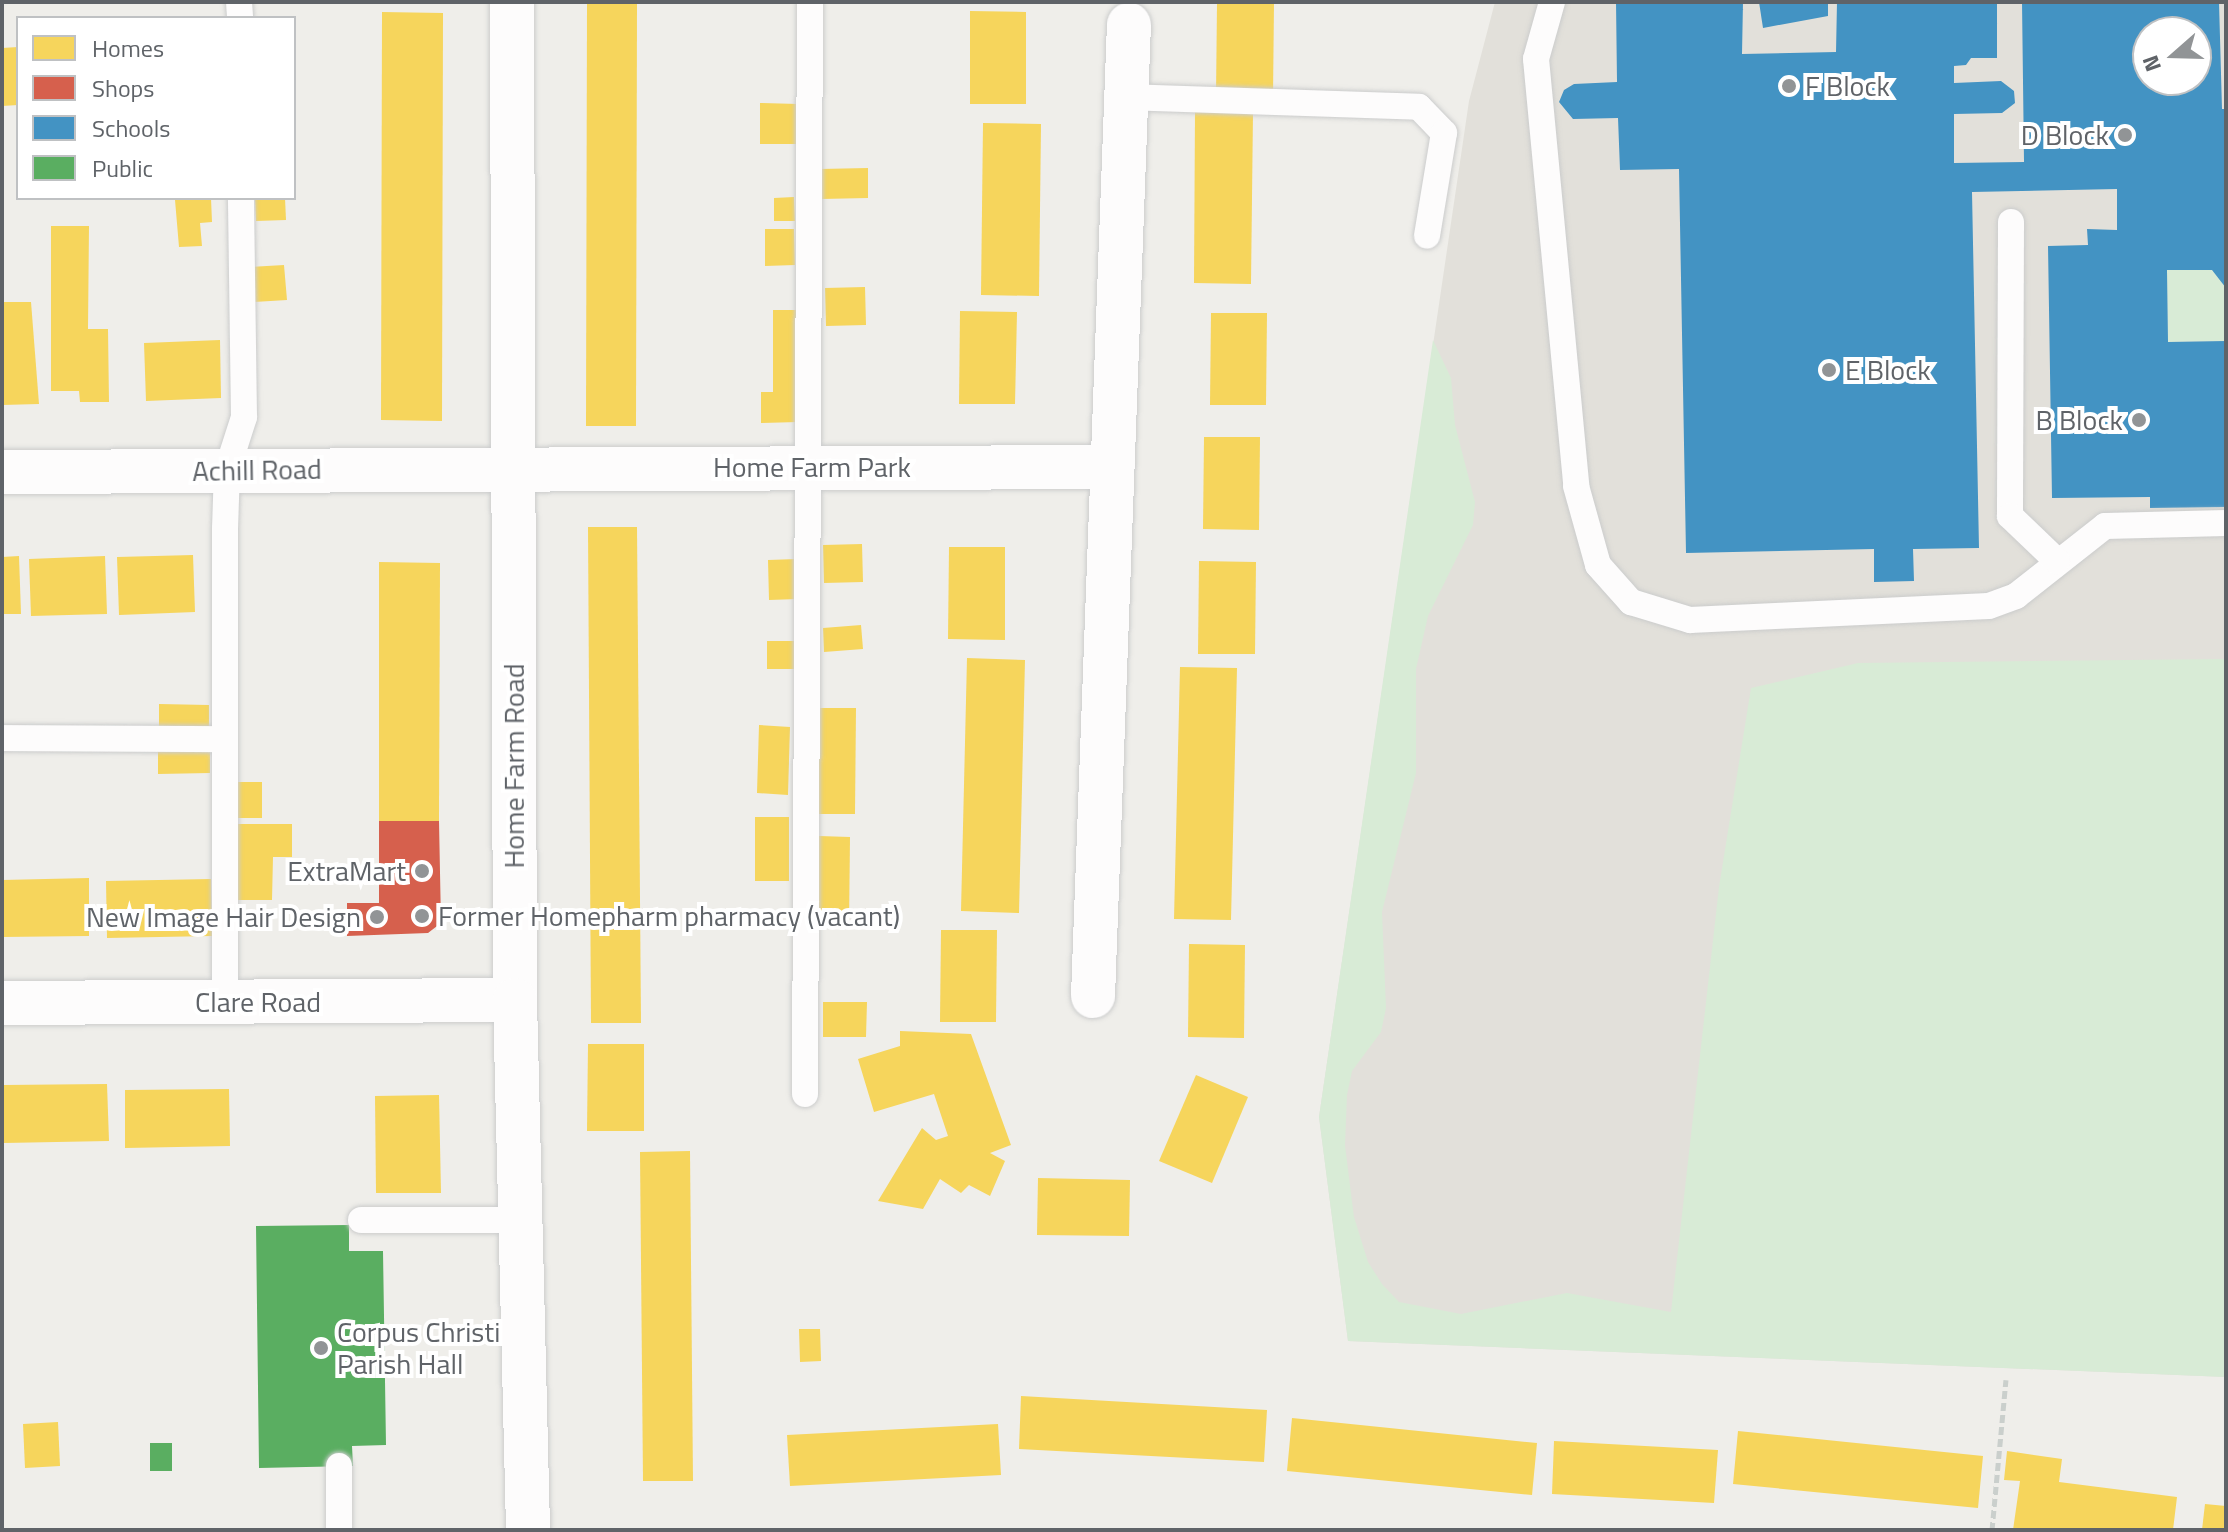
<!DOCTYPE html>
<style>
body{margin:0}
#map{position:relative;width:2228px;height:1532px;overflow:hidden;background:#efeeea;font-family:"Titillium Web",sans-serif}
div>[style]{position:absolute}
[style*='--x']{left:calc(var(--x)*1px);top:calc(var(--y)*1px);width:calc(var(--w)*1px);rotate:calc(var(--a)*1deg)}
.education>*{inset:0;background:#e2e0da}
.green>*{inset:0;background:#d8ebd6}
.homes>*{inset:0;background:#f6d55c}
.shops>*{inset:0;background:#d6604d}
.schools>*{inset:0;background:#4393c3}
.public>*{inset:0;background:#5aae61}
.path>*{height:5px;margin-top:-2.5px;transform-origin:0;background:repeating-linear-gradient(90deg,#cacfcc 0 8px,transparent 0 12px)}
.roads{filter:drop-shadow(0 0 2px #cbcccc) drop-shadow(0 0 2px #cbcccc)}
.service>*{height:26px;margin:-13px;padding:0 13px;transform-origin:13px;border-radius:13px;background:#fdfcfc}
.minor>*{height:44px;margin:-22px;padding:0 22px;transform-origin:22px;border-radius:22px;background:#fdfcfc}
.tertiary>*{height:44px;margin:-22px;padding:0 22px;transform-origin:22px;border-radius:22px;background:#fdfcfc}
.dots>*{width:22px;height:22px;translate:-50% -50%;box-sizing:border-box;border:4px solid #fff;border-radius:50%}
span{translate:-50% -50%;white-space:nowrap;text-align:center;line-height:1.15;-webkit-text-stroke:8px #fff;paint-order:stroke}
.poi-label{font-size:28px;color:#5f6368}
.left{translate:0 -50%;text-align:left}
.right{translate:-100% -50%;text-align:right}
.street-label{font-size:28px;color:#5f6368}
.frame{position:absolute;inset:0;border:4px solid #5f6368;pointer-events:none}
.legend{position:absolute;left:16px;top:16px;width:280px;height:184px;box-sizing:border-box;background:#fff;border:2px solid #bfc1c3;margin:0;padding:10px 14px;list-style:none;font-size:24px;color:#5f6368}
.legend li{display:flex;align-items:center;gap:16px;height:40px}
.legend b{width:40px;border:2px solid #bfc1c3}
.north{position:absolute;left:2132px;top:16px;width:80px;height:80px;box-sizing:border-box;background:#fff;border:2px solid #bfc1c3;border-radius:50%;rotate:250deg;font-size:22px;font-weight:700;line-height:32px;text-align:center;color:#5f6368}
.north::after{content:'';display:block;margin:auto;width:28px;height:36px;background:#919496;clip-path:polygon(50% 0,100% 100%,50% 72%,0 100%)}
</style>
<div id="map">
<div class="education">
<i style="clip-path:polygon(evenodd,1495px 2px,2226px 2px,2226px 1377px,1348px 1341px,1319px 1117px,1469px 101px,1495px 2px,2148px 32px,2196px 32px,2196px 80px,2148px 80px,2148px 32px)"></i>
</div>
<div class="green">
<i style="clip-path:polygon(2167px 270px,2212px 270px,2226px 287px,2226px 341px,2168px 342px)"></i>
<i style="clip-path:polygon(1433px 340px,1451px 378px,1455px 425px,1475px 502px,1473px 525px,1428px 616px,1416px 669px,1416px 773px,1382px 912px,1386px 1008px,1381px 1032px,1352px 1071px,1347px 1095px,1345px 1145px,1354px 1217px,1368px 1262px,1382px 1284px,1399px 1302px,1461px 1314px,1567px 1293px,1671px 1312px,1719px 887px,1751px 688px,1858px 663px,2226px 659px,2226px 1377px,1348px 1341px,1319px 1117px)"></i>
</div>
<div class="homes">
<i style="clip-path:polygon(587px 2px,637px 2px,636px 426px,586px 426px)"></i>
<i style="clip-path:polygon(1217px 3px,1274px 3px,1273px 96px,1216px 96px)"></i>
<i style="clip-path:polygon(970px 11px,1026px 12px,1026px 104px,970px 104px)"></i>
<i style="clip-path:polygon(382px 12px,443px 13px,442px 421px,381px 420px)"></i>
<i style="clip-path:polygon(18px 47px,18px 105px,2px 106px,2px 48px)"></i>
<i style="clip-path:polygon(760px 103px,798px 104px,798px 144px,760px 144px)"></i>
<i style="clip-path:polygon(1195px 111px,1253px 112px,1251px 284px,1194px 283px)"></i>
<i style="clip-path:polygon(983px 123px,1041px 124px,1039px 296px,981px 295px)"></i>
<i style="clip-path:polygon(868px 168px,868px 198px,821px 199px,820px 169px)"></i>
<i style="clip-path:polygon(794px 197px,795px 221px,774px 221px,774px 198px)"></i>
<i style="clip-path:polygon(211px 198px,212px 222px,200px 223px,202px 246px,179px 247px,175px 200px)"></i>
<i style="clip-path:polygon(255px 198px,285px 198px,286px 220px,256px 221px)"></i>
<i style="clip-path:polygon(51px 226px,89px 226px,88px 329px,108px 329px,109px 402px,80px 402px,79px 391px,51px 391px)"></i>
<i style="clip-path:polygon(765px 229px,794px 229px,795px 265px,765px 266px)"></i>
<i style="clip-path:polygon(284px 265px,287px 300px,254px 302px,251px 267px)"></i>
<i style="clip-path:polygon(865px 287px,866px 325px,826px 326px,825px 288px)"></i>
<i style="clip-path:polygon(2px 302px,31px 302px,39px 404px,2px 405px)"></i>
<i style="clip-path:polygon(773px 310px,796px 310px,798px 422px,761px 423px,761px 392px,773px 392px)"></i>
<i style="clip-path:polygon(960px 311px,1017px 312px,1015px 404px,959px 404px)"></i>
<i style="clip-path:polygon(1211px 313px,1267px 313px,1266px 405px,1210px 405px)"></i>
<i style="clip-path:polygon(220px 340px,221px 398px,146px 401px,144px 343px)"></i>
<i style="clip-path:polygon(1204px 437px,1260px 437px,1259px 530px,1203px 529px)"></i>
<i style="clip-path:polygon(588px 527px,637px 527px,641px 1023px,591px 1023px)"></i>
<i style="clip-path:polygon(862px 544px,863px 582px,824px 583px,823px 545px)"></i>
<i style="clip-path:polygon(949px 547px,1005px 547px,1005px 640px,948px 639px)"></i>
<i style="clip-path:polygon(193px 555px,195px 612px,119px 615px,117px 557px)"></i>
<i style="clip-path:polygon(19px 556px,21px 614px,2px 614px,2px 557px)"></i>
<i style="clip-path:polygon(105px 556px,107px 614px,31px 616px,29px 559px)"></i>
<i style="clip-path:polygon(797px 559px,798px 599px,769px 600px,768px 560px)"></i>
<i style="clip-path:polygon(1199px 561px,1256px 562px,1255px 654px,1198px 654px)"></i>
<i style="clip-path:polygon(379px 562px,440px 563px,439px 821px,379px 821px)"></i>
<i style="clip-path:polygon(861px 625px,863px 649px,824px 652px,823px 628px)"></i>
<i style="clip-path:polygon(767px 641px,797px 641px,797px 669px,767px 669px)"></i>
<i style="clip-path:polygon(967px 658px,1025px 660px,1019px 913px,961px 911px)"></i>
<i style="clip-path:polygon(1180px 667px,1237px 668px,1231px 920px,1174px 919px)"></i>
<i style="clip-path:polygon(159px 704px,209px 705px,209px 733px,159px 733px)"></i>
<i style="clip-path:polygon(819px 708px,856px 708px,855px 814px,819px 814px)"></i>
<i style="clip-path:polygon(759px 725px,790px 727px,788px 795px,757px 793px)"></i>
<i style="clip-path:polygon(210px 750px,210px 773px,158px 774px,158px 751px)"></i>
<i style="clip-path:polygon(232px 782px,262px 782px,262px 818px,233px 818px)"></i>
<i style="clip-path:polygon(755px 817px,789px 817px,789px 881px,755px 881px)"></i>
<i style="clip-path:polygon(232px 824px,292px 824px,292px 857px,273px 857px,272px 900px,232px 900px)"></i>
<i style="clip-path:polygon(819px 836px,850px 837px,849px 926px,819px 926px)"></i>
<i style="clip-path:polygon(89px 878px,89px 936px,2px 937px,2px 880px)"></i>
<i style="clip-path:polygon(211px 879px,212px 936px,107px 938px,106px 881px)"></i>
<i style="clip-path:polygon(941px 930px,997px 930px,996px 1022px,940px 1022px)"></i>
<i style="clip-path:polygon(1189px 944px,1245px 945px,1244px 1038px,1188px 1037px)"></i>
<i style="clip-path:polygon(823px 1002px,867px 1002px,866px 1037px,823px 1037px)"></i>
<i style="clip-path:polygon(900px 1031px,971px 1034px,1011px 1145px,990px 1153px,1005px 1161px,990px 1196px,969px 1185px,961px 1193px,940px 1179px,923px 1209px,878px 1201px,922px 1128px,936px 1140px,948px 1136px,934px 1094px,874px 1112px,858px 1059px,900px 1046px)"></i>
<i style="clip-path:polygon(588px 1044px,644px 1044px,644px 1131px,587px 1131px)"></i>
<i style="clip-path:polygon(1196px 1075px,1248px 1097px,1212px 1183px,1159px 1161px)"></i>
<i style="clip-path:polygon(107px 1084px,109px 1141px,4px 1143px,3px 1085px)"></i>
<i style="clip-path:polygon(229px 1089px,230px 1146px,125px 1148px,125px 1090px)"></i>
<i style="clip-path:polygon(439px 1095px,441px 1193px,376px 1193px,375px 1096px)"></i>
<i style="clip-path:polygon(690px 1151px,693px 1481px,643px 1481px,640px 1152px)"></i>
<i style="clip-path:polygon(1038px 1178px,1130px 1180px,1129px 1236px,1037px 1235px)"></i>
<i style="clip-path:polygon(799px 1329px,820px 1329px,821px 1361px,800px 1362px)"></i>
<i style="clip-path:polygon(1021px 1396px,1267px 1410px,1264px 1462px,1019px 1449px)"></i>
<i style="clip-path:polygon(1292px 1418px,1537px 1443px,1532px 1495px,1287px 1471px)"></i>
<i style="clip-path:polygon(58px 1422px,60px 1466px,25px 1468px,23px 1424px)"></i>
<i style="clip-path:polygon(998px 1424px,1001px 1475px,790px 1486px,787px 1435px)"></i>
<i style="clip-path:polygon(1738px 1431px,1983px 1456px,1978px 1508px,1733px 1484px)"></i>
<i style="clip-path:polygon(1554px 1441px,1718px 1450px,1714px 1503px,1552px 1494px)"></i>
<i style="clip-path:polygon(2007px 1451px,2062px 1459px,2059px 1482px,2177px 1497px,2173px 1530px,2013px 1530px,2020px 1481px,2004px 1480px)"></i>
<i style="clip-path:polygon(2205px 1504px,2226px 1506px,2226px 1530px,2202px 1530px)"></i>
</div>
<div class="shops">
<i style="clip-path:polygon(379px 821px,439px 821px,441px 923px,428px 933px,347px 936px,347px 903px,379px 903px)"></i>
</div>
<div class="schools">
<i style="clip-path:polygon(evenodd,1616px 2px,1743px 2px,1742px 54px,1836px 52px,1837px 2px,1997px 2px,1997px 58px,1971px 58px,1966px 65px,1954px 66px,1954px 83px,2001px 81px,2014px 91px,2015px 103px,2002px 113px,1954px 114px,1954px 163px,2024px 162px,2022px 2px,2219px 2px,2222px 109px,2226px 109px,2226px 288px,2212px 270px,2167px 270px,2168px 342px,2226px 341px,2226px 507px,2150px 508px,2150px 497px,2052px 498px,2048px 246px,2088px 245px,2087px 229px,2117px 230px,2117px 189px,1972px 192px,1979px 548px,1913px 549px,1914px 581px,1874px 582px,1874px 549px,1686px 553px,1679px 169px,1620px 170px,1618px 118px,1573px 119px,1559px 102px,1564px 90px,1574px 84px,1617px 82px,1616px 2px,2148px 32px,2196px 32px,2196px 80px,2148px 80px,2148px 32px)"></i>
<i style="clip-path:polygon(1759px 2px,1828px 2px,1828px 16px,1763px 28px)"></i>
</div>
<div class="public">
<i style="clip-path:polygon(349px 1225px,349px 1251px,383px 1251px,386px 1445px,352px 1446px,353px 1466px,259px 1468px,256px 1226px)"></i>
<i style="clip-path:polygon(150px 1443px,172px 1443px,172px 1471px,150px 1471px)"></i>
</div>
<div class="path">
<i style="--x:1992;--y:1530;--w:151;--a:-84.7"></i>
</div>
<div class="roads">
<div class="service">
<i style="--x:239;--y:2;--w:16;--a:86"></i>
<i style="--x:1552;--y:2;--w:59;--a:105.7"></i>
<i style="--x:1536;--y:59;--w:429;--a:84.6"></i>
<i style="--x:1576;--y:486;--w:82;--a:74.4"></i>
<i style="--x:1598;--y:565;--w:50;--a:48.3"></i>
<i style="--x:1631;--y:602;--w:62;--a:17"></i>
<i style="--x:1690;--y:620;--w:299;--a:-2.7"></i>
<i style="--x:1989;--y:606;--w:29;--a:-20"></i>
<i style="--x:2016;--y:596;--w:113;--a:-38.2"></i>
<i style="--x:2105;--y:526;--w:121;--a:-1.4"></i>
<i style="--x:1124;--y:97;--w:295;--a:1.9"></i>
<i style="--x:1419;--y:107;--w:36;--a:46"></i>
<i style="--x:1444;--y:133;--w:104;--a:99.4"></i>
<i style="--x:2011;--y:222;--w:294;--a:90.2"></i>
<i style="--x:2010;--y:516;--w:65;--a:43.8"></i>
<i style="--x:2;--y:738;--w:223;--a:0.3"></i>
<i style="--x:225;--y:1002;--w:473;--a:-90"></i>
<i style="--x:225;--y:529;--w:59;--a:-88.1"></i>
<i style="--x:227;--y:470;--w:56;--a:-72.2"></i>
<i style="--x:244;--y:417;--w:219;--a:-90.8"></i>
<i style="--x:805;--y:1094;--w:1092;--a:-89.74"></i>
<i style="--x:361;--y:1220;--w:160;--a:0"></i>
<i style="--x:339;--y:1530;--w:64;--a:-90"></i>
</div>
<div class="minor">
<i style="--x:2;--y:472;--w:1109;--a:-0.26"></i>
<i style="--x:1093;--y:996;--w:972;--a:-87.88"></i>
<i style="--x:2;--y:1003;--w:513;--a:-0.34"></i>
</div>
<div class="tertiary">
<i style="--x:512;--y:2;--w:998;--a:89.83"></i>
<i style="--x:515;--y:1000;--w:530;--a:88.59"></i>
</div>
</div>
<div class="dots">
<i style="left:1789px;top:86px;background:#919496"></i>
<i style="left:2125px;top:135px;background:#919496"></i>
<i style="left:1829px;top:370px;background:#919496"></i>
<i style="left:2139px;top:420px;background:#919496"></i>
<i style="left:422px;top:871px;background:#919496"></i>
<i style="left:422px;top:916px;background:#919496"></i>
<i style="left:377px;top:917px;background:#919496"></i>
<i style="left:321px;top:1348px;background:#919496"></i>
</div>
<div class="poi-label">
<span class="left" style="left:1805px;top:86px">F Block</span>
<span class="right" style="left:2109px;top:135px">D Block</span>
<span class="left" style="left:1845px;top:370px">E Block</span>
<span class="right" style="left:2123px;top:420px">B Block</span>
<span class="right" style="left:406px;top:871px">ExtraMart</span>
<span class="left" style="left:438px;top:916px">Former Homepharm pharmacy (vacant)</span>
<span class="right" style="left:361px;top:917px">New Image Hair Design</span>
<span class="left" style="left:337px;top:1348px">Corpus Christi<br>Parish Hall</span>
</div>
<div class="street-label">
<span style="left:812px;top:467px">Home Farm Park</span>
<span style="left:257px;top:470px;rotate:-1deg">Achill Road</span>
<span style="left:514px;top:766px;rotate:-90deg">Home Farm Road</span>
<span style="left:258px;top:1002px">Clare Road</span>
</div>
<div class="frame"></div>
<ul class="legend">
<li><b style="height:22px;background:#f6d55c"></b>Homes</li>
<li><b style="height:22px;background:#d6604d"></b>Shops</li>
<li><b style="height:22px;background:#4393c3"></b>Schools</li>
<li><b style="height:22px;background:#5aae61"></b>Public</li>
</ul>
<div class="north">N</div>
</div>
